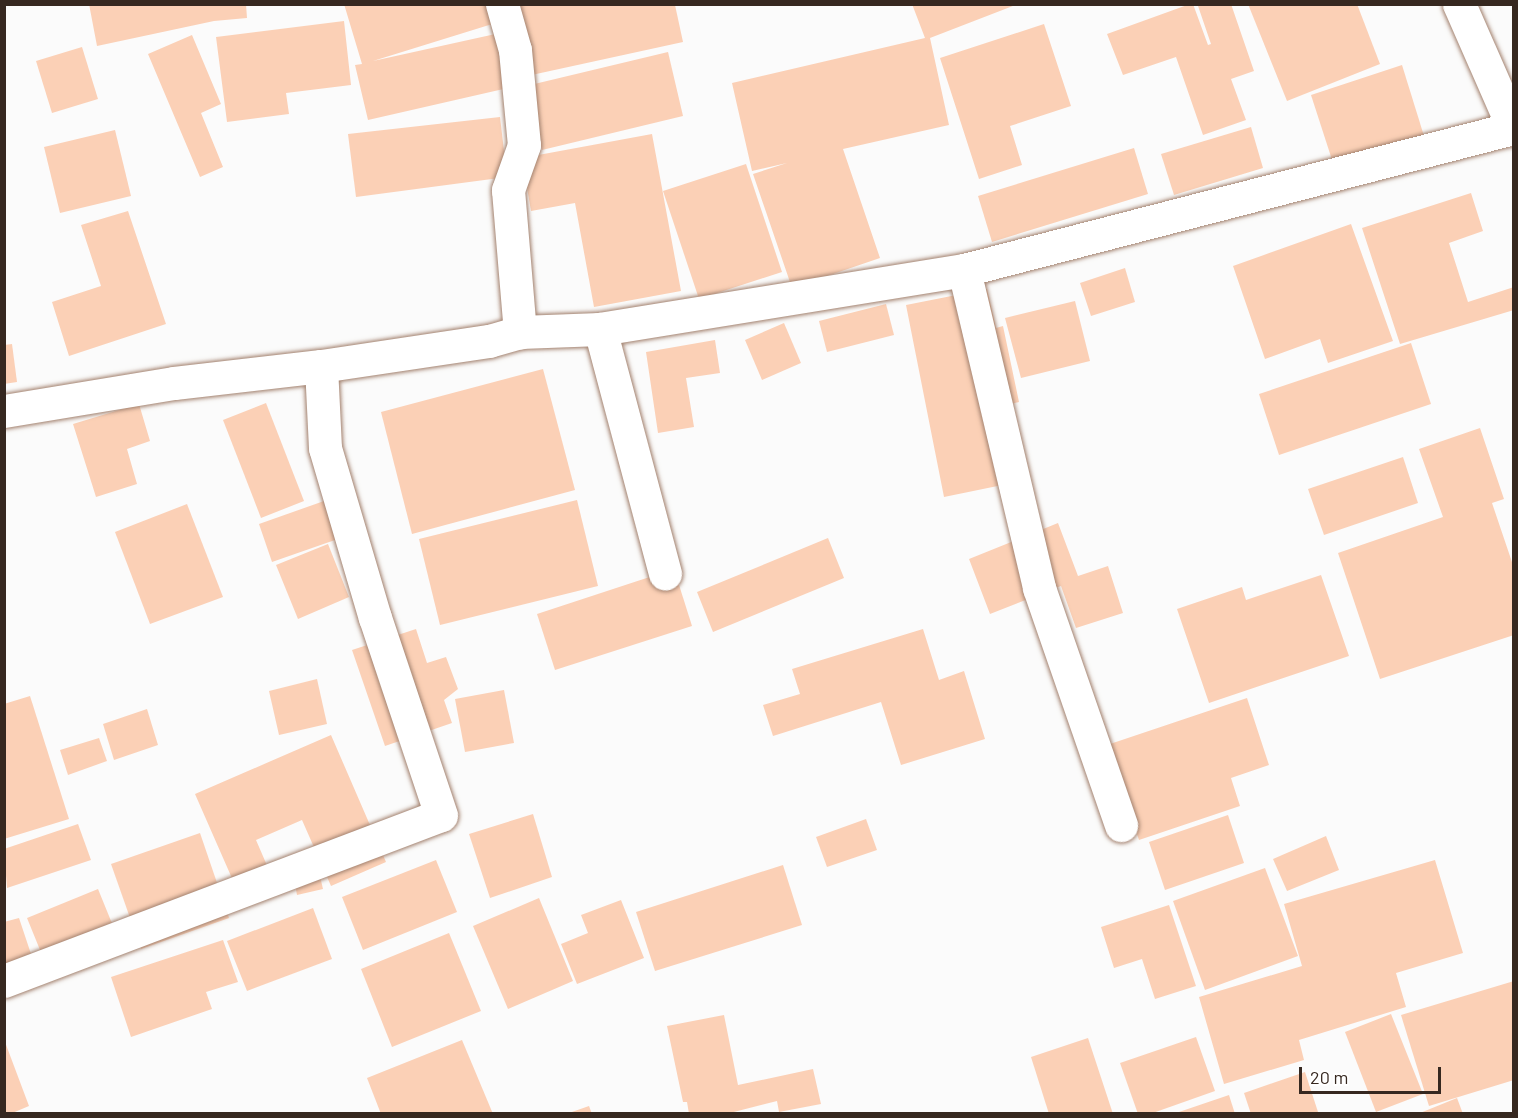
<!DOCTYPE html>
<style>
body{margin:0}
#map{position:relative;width:1518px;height:1118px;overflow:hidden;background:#fbfbfb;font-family:Barlow,sans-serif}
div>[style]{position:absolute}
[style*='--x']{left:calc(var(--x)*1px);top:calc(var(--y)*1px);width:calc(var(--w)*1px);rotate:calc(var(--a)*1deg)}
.building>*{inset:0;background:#fbd0b6}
.roads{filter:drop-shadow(0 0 2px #a3826f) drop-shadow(0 0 2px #a3826f)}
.minor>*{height:33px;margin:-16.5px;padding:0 16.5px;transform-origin:16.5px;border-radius:16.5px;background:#fff}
.highway>*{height:33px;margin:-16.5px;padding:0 16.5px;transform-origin:16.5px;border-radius:16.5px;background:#fff}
span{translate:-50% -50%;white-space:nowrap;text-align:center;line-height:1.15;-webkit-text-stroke:6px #fff;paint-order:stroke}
.frame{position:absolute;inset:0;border:6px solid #362820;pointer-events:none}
.scale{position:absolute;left:1299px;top:1067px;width:142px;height:27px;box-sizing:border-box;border:3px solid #362820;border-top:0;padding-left:8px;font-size:18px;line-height:21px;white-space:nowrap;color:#362820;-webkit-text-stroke:4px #fff;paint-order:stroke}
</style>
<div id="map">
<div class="building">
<i style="clip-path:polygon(89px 4px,246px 4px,247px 18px,214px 21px,97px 46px)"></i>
<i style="clip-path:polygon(344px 4px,497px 4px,502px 21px,373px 61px,500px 33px,512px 87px,368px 120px,355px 65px,362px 64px)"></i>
<i style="clip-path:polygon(912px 4px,1018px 4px,930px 38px,949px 125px,843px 149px,880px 258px,792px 288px,753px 174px,787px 163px,752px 171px,732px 83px,925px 38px)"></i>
<i style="clip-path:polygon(1190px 4px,1193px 4px,1208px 45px,1211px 44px,1198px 6px,1231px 4px,1254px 71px,1231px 79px,1246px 120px,1203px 135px,1176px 57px,1123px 75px,1107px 34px)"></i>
<i style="clip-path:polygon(1248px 4px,1357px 4px,1380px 64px,1287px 101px)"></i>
<i style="clip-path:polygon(511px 5px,675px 5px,683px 42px,527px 76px)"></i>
<i style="clip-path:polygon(344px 21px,351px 85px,286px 93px,289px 114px,227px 122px,216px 37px)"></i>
<i style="clip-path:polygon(1044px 24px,1071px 106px,1010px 126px,1022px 165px,979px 179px,940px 58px)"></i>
<i style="clip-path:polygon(192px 35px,221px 104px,201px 113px,223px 167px,200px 177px,148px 54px)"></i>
<i style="clip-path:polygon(82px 47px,98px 99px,52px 113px,36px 61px)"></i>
<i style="clip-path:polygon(668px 52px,683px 116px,542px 150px,526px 86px)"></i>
<i style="clip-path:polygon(1402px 65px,1424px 136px,1334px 166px,1311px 95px)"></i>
<i style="clip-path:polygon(500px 117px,507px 177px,356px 197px,348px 134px)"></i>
<i style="clip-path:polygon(1251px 127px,1263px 168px,1174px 195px,1161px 154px)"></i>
<i style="clip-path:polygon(115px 130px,131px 196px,60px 213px,44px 147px)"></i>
<i style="clip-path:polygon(652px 134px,681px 291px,594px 307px,575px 203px,531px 211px,522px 158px)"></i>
<i style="clip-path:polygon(1134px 148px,1148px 194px,992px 242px,978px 196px)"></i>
<i style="clip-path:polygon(746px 164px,782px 272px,699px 299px,663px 191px)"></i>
<i style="clip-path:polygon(1471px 193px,1483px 231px,1449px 243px,1468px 302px,1514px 287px,1514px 310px,1400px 344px,1362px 228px)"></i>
<i style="clip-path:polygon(128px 211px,166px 324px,69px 356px,52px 302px,101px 286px,81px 225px)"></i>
<i style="clip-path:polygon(1351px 224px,1393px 341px,1328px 363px,1320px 339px,1265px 359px,1233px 266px)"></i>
<i style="clip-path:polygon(1125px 268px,1135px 302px,1091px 316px,1080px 283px)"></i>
<i style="clip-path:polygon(987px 289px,996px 328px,1003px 326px,1019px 402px,1001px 406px,1017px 482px,944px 497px,906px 305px)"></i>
<i style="clip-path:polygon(1075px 301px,1090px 361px,1021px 378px,1005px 318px)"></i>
<i style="clip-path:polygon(886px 304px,894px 335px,827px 352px,819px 321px)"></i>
<i style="clip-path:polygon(784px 323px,801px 363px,762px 380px,745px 340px)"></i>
<i style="clip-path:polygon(715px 340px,720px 373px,686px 378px,694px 427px,658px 433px,646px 352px)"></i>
<i style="clip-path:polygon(1411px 343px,1431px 404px,1279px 455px,1259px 394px)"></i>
<i style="clip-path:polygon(12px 344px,17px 382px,4px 384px,4px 345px)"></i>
<i style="clip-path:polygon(543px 369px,575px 490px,412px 534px,381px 412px)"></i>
<i style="clip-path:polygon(266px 403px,304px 501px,261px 518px,223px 420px)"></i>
<i style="clip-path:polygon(139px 404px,150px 441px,127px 449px,137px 484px,96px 497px,73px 424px)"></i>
<i style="clip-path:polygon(1480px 428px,1504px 499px,1492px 503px,1514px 568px,1514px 635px,1380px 679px,1338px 553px,1443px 517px,1419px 449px)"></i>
<i style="clip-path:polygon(1403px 457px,1418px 503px,1324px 535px,1308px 489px)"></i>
<i style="clip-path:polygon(341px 495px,355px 533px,272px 562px,259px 524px)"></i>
<i style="clip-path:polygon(577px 500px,598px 586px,440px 625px,419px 539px)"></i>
<i style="clip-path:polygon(187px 504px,223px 597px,150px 624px,115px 532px)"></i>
<i style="clip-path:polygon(1058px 523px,1078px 576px,1108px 566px,1123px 613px,1076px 628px,1061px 586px,990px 614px,969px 559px)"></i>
<i style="clip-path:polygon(828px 538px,844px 578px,713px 632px,697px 592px)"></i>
<i style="clip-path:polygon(328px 544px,349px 597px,298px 619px,276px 565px)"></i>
<i style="clip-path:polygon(674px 569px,692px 626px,555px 670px,537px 614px)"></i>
<i style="clip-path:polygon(1321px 575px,1349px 656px,1209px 703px,1177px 609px,1242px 587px,1246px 600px)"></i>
<i style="clip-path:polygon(416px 629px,427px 663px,446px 657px,458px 689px,444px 700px,452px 723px,385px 746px,352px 650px)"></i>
<i style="clip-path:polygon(923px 629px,939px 680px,964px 671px,985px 739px,901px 765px,881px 702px,773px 736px,763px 705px,800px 694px,792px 669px)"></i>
<i style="clip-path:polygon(317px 679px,327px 724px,279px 735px,269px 691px)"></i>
<i style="clip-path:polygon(504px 690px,514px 743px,465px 752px,455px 699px)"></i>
<i style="clip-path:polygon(30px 696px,69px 819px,4px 839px,4px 704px)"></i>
<i style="clip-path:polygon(1247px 698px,1269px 765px,1231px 778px,1240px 806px,1139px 840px,1107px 745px)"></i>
<i style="clip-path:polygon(147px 709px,158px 745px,114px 760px,103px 724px)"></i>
<i style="clip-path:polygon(331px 735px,386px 862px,331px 886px,302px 820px,256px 840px,272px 877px,238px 892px,195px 794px)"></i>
<i style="clip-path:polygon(99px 738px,107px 761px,68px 775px,60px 750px)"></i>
<i style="clip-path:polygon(533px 814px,552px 877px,490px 898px,469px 834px)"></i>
<i style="clip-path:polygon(1228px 815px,1244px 863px,1165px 890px,1149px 842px)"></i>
<i style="clip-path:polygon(866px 819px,877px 850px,827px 867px,816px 837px)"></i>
<i style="clip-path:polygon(78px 824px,91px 860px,7px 888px,4px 849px)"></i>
<i style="clip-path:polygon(200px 833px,229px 918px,141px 949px,111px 864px)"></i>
<i style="clip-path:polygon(1326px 836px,1339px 870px,1287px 891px,1273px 859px)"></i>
<i style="clip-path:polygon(436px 860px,457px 912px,363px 950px,342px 897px)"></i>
<i style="clip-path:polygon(1435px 860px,1463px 953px,1396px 973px,1406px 1007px,1299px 1040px,1304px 1060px,1224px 1084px,1199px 997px,1302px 966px,1284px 904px)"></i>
<i style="clip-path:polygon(783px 865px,802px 925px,655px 971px,636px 912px)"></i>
<i style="clip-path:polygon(318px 868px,323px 889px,297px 895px,293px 874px)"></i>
<i style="clip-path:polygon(1265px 868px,1298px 956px,1205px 990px,1173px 901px)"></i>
<i style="clip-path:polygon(98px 889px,122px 948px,51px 977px,27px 918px)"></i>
<i style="clip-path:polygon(539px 898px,573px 981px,508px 1009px,473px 926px)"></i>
<i style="clip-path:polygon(621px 900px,644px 958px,577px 984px,561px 944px,588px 933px,581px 915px)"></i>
<i style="clip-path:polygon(1169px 905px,1196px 986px,1155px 999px,1142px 959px,1114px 968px,1101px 927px)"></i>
<i style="clip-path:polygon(313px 908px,332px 959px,247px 991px,227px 941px)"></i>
<i style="clip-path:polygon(19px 918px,37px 972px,4px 982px,4px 922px)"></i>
<i style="clip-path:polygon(449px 933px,481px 1011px,392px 1047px,361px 969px)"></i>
<i style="clip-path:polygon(223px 940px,238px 982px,206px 992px,212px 1009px,131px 1037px,111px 977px)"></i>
<i style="clip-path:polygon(1514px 981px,1514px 1080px,1429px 1106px,1401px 1015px)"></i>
<i style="clip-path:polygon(1391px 1014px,1423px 1094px,1376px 1112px,1345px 1032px)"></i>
<i style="clip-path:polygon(724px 1015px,738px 1085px,813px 1069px,821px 1104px,779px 1112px,777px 1101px,726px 1114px,689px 1114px,687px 1102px,683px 1102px,667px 1026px)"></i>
<i style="clip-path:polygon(1196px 1037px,1215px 1091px,1150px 1114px,1138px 1114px,1120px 1063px)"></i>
<i style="clip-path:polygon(1088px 1038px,1113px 1114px,1049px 1114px,1031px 1057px)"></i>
<i style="clip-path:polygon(462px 1040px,493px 1114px,381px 1114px,367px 1078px)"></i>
<i style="clip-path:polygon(5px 1042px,29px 1106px,10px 1114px,4px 1114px)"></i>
<i style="clip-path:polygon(1305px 1072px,1318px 1112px,1251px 1114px,1244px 1093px)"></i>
<i style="clip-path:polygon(1229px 1095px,1235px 1114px,1176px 1114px,1176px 1113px)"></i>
<i style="clip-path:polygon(1457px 1098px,1463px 1114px,1420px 1114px,1420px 1113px)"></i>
<i style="clip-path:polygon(589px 1106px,592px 1114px,569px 1114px,569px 1113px)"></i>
</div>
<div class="roads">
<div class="minor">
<i style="--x:502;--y:4;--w:48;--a:74.2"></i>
<i style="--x:515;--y:50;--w:95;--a:84.6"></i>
<i style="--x:524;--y:145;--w:48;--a:109.6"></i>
<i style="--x:508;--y:190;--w:143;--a:85.2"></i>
<i style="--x:964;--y:270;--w:327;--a:76.7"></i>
<i style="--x:1039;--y:588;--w:251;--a:70.9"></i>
<i style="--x:600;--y:329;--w:253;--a:75.1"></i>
<i style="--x:4;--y:411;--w:172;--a:-9.4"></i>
<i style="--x:174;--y:383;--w:148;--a:-6.6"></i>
<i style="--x:4;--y:981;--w:467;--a:-20.8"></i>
<i style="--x:441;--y:815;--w:208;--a:-108.5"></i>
<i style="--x:375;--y:618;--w:177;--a:-106.4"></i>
<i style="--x:325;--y:448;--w:82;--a:-92.8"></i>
<i style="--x:321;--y:366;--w:170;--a:-8.5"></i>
<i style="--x:489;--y:341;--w:32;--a:-16"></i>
<i style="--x:520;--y:332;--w:80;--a:-2.1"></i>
<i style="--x:600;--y:329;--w:369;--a:-9.2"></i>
<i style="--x:964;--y:270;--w:567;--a:-14.5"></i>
</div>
<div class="highway">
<i style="--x:1459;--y:4;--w:137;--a:66.3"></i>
</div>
</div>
<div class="frame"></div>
<div class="scale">20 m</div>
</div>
